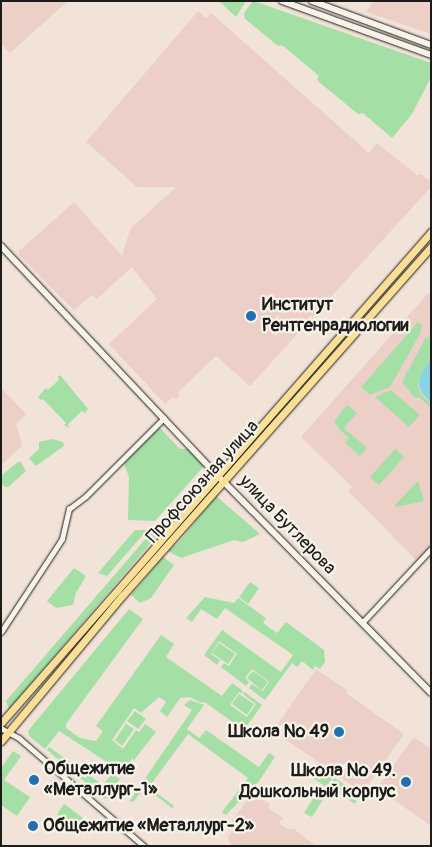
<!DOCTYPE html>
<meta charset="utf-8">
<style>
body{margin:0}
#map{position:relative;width:432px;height:847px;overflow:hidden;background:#f2e3d9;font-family:Pangolin,sans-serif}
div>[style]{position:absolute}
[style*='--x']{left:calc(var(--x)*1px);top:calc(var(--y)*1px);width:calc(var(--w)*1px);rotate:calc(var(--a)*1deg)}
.built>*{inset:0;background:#ecd0c7}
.green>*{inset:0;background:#a4dfa6}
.water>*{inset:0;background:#86d4e4}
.roads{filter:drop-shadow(0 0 1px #1c1c1c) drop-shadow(0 0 1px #1c1c1c)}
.street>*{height:4.5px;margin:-2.25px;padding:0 2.25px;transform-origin:2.25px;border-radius:2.25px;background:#f7f3e8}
.secondary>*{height:6px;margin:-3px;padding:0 3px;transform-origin:3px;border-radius:3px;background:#f7f3e8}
.primary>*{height:7px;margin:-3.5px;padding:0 3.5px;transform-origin:3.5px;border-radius:3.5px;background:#fbdf96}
.dots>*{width:14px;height:14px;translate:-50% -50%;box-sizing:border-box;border:2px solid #f7f3e8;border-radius:50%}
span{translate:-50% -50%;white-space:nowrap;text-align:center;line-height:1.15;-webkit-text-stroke:4.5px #f7f3e8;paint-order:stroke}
.poi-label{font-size:18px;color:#1c1c1c;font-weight:700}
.left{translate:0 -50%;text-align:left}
.right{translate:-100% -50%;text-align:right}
.street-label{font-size:18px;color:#1c1c1c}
.frame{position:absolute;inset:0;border:2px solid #1c1c1c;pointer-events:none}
</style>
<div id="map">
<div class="built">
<i style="clip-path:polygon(1px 1px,68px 1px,10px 53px,1px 44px)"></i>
<i style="clip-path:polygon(374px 1px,431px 1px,431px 34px,366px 12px)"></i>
<i style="clip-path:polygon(198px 11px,207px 18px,211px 13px,369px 153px,377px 143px,417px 175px,421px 174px,431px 182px,431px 187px,250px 386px,216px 356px,178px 392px,180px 395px,176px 399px,173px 397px,165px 404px,109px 344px,157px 299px,132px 267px,97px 299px,92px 295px,74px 310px,19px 255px,19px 251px,74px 202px,122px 256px,130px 229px,176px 187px,137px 187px,86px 142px)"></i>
<i style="clip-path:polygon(431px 290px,431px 548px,418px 562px,348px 491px,352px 487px,301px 437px)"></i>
<i style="clip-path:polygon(1px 388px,26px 414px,16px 424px,22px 446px,1px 465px)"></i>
<i style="clip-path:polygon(316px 669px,347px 690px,346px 693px,404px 734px,363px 793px,273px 731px)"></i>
<i style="clip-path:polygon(414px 737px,431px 749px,431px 826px,377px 788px)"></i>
<i style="clip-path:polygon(253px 793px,270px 804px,268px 808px,283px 818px,279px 823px,287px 829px,294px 829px,316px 846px,230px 845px,228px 837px,235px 827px,229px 824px)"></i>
</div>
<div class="green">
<i style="clip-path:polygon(219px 1px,246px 1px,236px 17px)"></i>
<i style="clip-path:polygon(253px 1px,431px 63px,431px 77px,412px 114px,392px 138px,363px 113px,358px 114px,319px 82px,317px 79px,319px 76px,282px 45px,278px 46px,245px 19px,244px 13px)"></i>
<i style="clip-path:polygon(418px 322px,422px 325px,420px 334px,390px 387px,370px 395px,361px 387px)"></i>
<i style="clip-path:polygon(429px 332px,431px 357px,420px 378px,418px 385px,421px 394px,431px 404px,431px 408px,420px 398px,414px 397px,402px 382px,426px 337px,428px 338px)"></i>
<i style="clip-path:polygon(60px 375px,88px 409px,85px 413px,82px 411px,68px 424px,69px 428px,64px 425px,66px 423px,43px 399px,41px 400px,38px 397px,46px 388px,48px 390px,59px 380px,58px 377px)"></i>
<i style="clip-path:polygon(391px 390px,420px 415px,409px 427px,375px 397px)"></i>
<i style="clip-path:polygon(347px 405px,357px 413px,344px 428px,367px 448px,360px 456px,345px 443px,349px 438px,339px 429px,334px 421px)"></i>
<i style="clip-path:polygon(159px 427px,180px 449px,189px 449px,204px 466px,155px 521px,128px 520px,129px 477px,123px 461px)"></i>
<i style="clip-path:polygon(53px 439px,63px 442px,64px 446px,36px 466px,29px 458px,39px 449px,39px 442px)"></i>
<i style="clip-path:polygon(395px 449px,404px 457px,379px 485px,370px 477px)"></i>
<i style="clip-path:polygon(18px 462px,21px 462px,26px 471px,8px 487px,5px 487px,1px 483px,1px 476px)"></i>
<i style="clip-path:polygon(418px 481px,424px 501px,396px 507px,395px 505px)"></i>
<i style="clip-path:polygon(216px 496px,260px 534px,243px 542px,234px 540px,181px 558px,168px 551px,179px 542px)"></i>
<i style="clip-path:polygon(180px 499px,184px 504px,9px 709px,6px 701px)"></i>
<i style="clip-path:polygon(135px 530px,147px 530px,107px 576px,98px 573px)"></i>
<i style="clip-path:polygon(163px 557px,174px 565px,151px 598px,140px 603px,131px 595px)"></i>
<i style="clip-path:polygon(74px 568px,86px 576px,76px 593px,73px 605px,56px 608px,47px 601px)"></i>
<i style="clip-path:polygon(250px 582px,259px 588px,248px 604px,239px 597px)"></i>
<i style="clip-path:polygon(205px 597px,234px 603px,238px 598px,266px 618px,263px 623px,277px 633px,286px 622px,324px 650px,325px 662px,320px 669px,315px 666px,313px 670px,302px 661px,297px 667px,292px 663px,265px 700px,249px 688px,252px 684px,263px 691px,269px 682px,252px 669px,245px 678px,249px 682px,246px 686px,221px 667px,224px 663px,229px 666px,237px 654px,219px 641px,211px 654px,220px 660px,217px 665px,204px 655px,222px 630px,281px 672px,293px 655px,225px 608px,217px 619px,201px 609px,192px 622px,186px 618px)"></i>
<i style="clip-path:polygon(129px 609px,143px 619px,66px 724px,66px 728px,80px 738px,96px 741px,103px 731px,96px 726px,161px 635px,174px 644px,166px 657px,222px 696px,232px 683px,242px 690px,242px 694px,239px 692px,230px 705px,247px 717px,256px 704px,244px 695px,243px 691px,262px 705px,244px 730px,206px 703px,199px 702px,190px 697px,180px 698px,167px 717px,160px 711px,166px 702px,159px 697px,141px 713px,134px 708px,112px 740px,123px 749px,136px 730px,139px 732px,145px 724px,156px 732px,124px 773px,59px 731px,45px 749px,29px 736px,28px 731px)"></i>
<i style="clip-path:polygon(219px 643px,235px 654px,228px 664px,212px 653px)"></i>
<i style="clip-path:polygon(253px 671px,268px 682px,262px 690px,247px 678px)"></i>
<i style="clip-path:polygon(239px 694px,254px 704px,247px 715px,232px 704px)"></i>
<i style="clip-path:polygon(190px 700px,204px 705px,187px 729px,199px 738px,206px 730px,259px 767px,269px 753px,275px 757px,259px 781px,226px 815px,222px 812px,248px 778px,188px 734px,149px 787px,174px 806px,172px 808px,145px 787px,134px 801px,129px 802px,192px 710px,184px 705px)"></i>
<i style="clip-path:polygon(135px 711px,146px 719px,138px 729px,127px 721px)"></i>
<i style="clip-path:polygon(126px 724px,134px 729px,122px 746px,115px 740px)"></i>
<i style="clip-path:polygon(49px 747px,103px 785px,112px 774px,120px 779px,105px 799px,47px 750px)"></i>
<i style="clip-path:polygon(13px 751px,21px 756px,4px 780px,30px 797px,17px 816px,1px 805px,1px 768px)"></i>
<i style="clip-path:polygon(318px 763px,335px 775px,326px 787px,309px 775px)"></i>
<i style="clip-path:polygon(334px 778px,360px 794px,355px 804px,330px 788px)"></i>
<i style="clip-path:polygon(316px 794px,324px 798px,312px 817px,304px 813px)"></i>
<i style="clip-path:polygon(64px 804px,83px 818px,76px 828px,57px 814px)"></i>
</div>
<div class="water">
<i style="clip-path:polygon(431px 358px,431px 403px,422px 393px,419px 385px,420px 377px)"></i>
</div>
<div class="roads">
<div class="street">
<i style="--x:362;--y:623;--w:101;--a:-47"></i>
<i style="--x:1;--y:632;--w:111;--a:-56.7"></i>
<i style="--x:62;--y:539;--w:31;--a:-77"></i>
<i style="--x:69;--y:509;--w:21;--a:-37"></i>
<i style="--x:86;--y:496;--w:110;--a:-45"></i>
<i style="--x:1;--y:728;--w:21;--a:29"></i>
<i style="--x:19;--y:738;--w:165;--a:40.8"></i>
</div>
<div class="secondary">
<i style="--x:282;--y:1;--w:158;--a:19.9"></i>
<i style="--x:312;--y:1;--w:127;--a:20.3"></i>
<i style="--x:1;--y:246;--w:315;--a:46.7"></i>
<i style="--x:217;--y:475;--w:305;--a:45.5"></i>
</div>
<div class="primary">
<i style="--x:1;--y:723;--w:653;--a:-48.79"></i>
<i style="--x:1;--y:741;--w:189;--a:-50.2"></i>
<i style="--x:122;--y:596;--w:466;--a:-48.5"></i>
</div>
</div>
<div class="dots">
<i style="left:251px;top:316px;background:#1f6fb2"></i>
<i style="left:339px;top:732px;background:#1f6fb2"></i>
<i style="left:34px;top:780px;background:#1f6fb2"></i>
<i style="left:406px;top:782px;background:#1f6fb2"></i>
<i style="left:33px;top:826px;background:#1f6fb2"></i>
</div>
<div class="poi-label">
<span class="left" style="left:262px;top:316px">Институт<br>Рентгенрадиологии</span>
<span class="right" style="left:329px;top:732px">Школа № 49</span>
<span class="left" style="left:44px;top:780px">Общежитие<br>«Металлург-1»</span>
<span class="right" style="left:396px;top:782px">Школа № 49.<br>Дошкольный корпус</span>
<span class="left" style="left:43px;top:826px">Общежитие «Металлург-2»</span>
</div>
<div class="street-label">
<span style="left:203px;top:482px;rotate:-48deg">Профсоюзная улица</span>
<span style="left:287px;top:525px;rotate:46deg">улица Бутлерова</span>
</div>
<div class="frame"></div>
</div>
